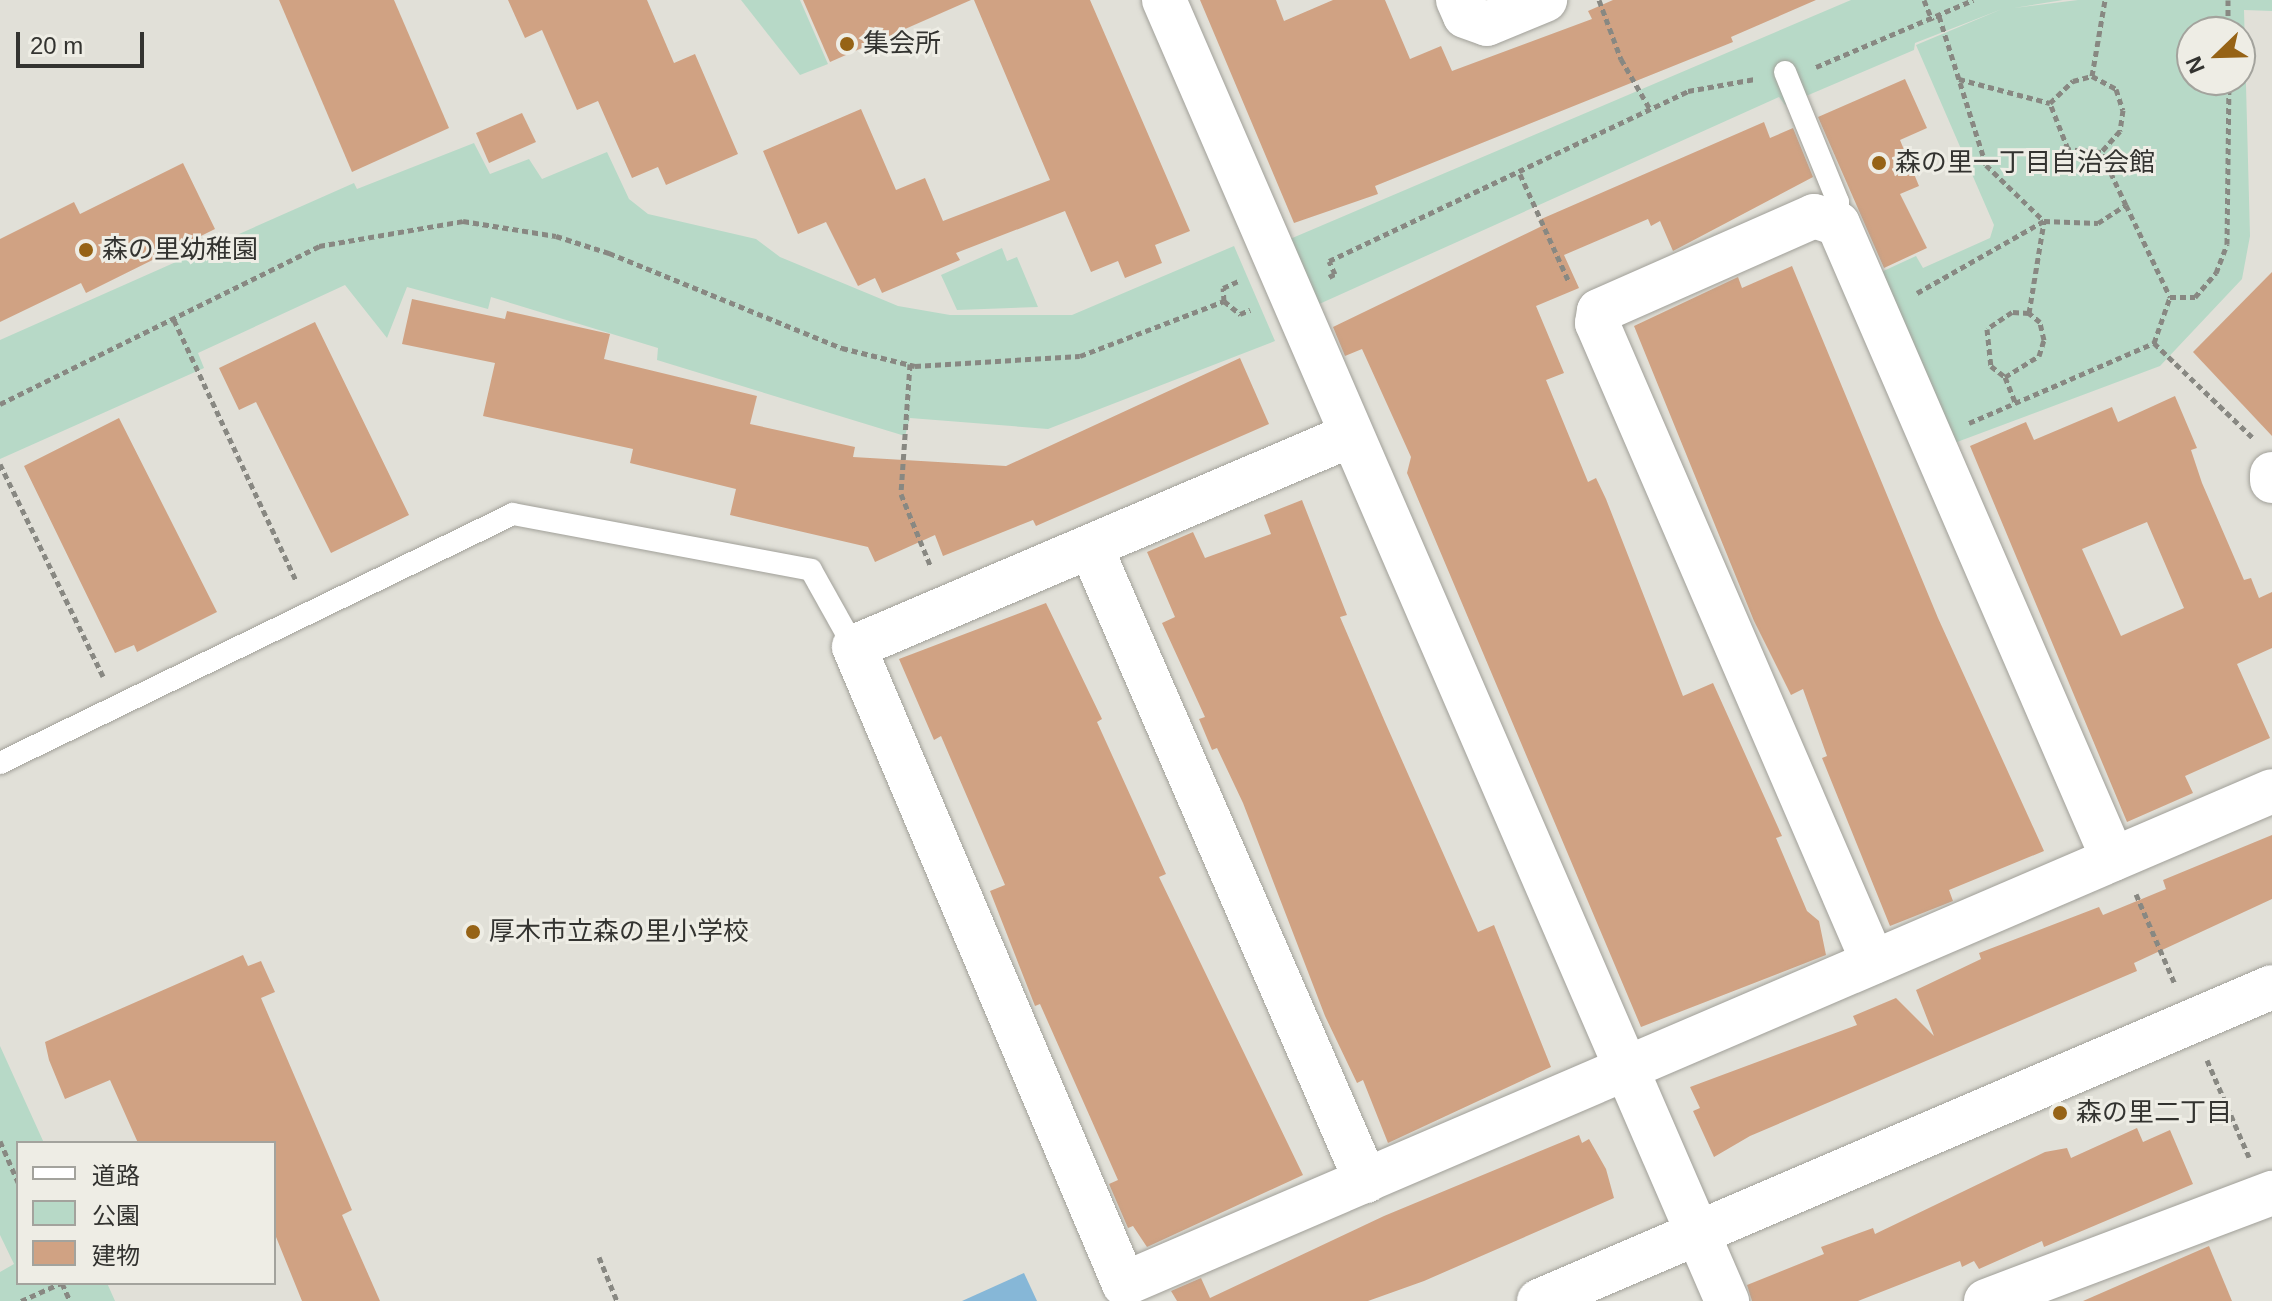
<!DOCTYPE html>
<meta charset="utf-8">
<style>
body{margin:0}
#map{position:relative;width:2272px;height:1301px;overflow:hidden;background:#e1e0d8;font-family:Helvetica,"Noto Sans JP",sans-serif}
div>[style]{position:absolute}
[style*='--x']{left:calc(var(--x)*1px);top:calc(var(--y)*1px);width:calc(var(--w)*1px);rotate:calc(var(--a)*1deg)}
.green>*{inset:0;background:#b7d9c7}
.water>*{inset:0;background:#86b7d7}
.building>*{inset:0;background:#d0a283}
.path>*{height:5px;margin-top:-2.5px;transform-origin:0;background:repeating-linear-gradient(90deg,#888882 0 6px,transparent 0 10px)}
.roads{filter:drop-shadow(0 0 2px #a1a099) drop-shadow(0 0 2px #a1a099)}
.service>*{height:22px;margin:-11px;padding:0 11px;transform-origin:11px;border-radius:11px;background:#fff}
.minor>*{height:44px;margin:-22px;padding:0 22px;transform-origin:22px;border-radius:22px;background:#fff}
.tertiary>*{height:44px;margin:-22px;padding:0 22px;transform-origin:22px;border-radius:22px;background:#fff}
.dots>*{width:22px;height:22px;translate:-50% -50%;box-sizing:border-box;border:4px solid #eeede5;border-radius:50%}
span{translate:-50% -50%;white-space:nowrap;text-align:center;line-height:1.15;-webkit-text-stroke:6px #eeede5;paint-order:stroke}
.poi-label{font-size:26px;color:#333330}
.left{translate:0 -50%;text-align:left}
.legend{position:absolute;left:16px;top:1141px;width:260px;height:144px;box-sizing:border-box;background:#eeede5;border:2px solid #a3a39d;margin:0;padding:10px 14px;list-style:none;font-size:24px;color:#333330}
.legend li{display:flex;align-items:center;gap:16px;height:40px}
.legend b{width:40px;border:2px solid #a3a39d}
.north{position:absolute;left:2176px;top:16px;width:80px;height:80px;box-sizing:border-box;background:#eeede5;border:2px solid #a3a39d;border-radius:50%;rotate:247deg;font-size:22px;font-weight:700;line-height:32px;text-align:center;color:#333330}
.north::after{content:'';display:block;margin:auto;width:28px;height:36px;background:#966316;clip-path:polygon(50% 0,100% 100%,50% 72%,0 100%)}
.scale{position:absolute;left:16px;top:32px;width:128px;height:36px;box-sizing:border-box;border:4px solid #333330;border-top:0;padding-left:10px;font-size:24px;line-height:28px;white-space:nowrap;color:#333330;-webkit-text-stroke:6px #eeede5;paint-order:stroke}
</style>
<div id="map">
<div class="green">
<i style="clip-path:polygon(741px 0,800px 0,828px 64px,800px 75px)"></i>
<i style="clip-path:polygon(evenodd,1851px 0,2063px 0,2014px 8px,2078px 0,2272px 0,2272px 11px,2244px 10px,2250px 236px,2242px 279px,2160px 366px,1949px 445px,1879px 273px,1916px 256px,1923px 268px,1990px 238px,1994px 225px,1916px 45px,2002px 9px,1915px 43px,1914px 50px,1785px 105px,1779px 97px,1317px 305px,1290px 239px,1851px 0,2192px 32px,2240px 32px,2240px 80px,2192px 80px,2192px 32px)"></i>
<i style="clip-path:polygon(474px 143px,490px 174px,529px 159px,542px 179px,607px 152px,629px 199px,648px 214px,756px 239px,780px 257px,898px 306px,950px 315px,1072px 315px,1234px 246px,1275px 341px,1048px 429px,910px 418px,905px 436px,657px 360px,658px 348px,491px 297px,488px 309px,407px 287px,387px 338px,345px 285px,198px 353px,204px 368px,0 459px,0 340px,354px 183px,357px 189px)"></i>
<i style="clip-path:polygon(1002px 248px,1007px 261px,1017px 257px,1038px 307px,957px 310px,941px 275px)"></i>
<i style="clip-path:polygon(0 1046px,44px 1143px,18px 1143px,18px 1283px,107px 1283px,115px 1301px,0 1301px,0 1272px,14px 1264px,0 1235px)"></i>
</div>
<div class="water">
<i style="clip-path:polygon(1024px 1273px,1037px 1301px,962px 1301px)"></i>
</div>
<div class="building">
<i style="clip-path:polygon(279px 0,394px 0,449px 128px,352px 172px)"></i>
<i style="clip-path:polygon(508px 0,647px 0,674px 63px,695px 54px,738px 154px,666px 185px,658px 167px,632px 178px,598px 101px,577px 110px,542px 30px,525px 38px)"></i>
<i style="clip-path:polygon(803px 0,971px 0,830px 62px)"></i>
<i style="clip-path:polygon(974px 0,1090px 0,1190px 231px,1155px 245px,1162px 263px,1125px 278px,1118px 261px,1091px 272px,1065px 211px,956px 253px,960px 260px,882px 293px,875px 278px,858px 286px,826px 222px,798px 234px,763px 151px,861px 109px,896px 190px,925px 178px,943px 221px,1050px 180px)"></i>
<i style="clip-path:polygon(1200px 0,1276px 0,1284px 21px,1333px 0,1385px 0,1410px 59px,1441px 46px,1452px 71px,1592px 19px,1588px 11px,1613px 0,1816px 0,1731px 37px,1733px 42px,1375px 186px,1378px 194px,1294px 223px)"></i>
<i style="clip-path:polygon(1905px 79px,1927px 128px,1900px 140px,1919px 186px,1900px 194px,1927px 248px,1884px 268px,1818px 117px)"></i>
<i style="clip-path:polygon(522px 113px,536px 142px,489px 163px,476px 133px)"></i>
<i style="clip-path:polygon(1764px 122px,1770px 138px,1793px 128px,1813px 177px,1673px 251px,1660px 221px,1651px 226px,1648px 219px,1564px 255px,1579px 288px,1536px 306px,1564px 373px,1546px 380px,1588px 482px,1596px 478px,1606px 499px,1683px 696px,1713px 683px,1782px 836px,1776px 838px,1807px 911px,1819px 921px,1826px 955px,1641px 1027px,1407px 473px,1411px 457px,1362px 349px,1345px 356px,1333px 327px,1542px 226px,1539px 220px)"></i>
<i style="clip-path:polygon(183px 163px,215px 229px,86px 293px,81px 283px,0 322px,0 239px,74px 202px,80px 214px)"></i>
<i style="clip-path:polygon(1792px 266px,1938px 618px,2044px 851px,1949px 890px,1953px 901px,1890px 926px,1822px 758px,1827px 756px,1803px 689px,1791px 695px,1754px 621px,1634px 326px,1738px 277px,1742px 288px)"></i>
<i style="clip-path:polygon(2272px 272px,2272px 436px,2193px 352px)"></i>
<i style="clip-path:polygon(412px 299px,505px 319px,507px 311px,610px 334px,604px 359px,757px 396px,750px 424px,855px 447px,853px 457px,1006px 466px,1240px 358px,1269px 424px,1036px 526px,1033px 520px,943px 556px,935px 535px,875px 562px,868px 547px,730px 515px,736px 489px,630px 463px,633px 449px,483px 416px,495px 363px,402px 344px)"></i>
<i style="clip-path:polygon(315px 322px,409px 515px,331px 553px,256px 402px,239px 410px,219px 368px)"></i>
<i style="clip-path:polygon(evenodd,2175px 396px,2197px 448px,2191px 450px,2202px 483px,2244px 580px,2251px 578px,2259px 598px,2272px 592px,2272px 648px,2237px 664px,2270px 738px,2185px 776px,2193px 793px,2127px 822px,1970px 446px,2026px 422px,2034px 440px,2112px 407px,2118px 422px,2175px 396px,2147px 522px,2184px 608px,2121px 636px,2082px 549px,2147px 522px)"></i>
<i style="clip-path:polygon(119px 418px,217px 612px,137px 652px,134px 645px,115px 653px,24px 466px)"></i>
<i style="clip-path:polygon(1302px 500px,1347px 615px,1340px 617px,1385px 722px,1478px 932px,1494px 925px,1551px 1067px,1388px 1143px,1363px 1080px,1357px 1083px,1325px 1016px,1243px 803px,1217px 748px,1212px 750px,1199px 719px,1205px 717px,1162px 623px,1175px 617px,1147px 552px,1193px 532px,1205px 558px,1271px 534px,1264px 515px)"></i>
<i style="clip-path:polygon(1046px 603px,1102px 719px,1097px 722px,1166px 874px,1159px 877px,1303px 1175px,1147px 1247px,1133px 1226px,1128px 1228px,1109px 1184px,1118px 1180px,1040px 1004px,1035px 1006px,990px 891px,1005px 885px,941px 736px,934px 740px,899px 659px)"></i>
<i style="clip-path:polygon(2272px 835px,2272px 899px,2134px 963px,2137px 971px,1750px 1136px,1714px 1157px,1693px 1111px,1700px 1108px,1690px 1087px,1857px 1025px,1853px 1016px,1896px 998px,1934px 1036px,1916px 990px,1981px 959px,1979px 953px,2099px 907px,2103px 915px,2166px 889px,2163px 880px)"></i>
<i style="clip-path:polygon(243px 955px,248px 966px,261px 961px,275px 992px,261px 998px,352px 1210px,342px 1215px,380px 1301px,302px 1301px,274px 1232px,274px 1143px,138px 1143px,110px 1080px,65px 1099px,49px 1060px,45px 1042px)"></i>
<i style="clip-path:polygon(2137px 1128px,2143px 1142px,2170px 1130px,2193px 1184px,2044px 1247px,2042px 1241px,1979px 1269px,1974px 1261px,1962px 1267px,1960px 1261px,1858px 1301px,1752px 1301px,1747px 1285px,1824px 1254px,1821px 1247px,1873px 1228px,1875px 1234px,2045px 1152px,2067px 1148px,2071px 1158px)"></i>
<i style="clip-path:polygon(1579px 1135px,1582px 1143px,1589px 1139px,1606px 1169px,1614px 1198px,1424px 1281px,1368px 1301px,1177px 1301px,1171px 1291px,1201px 1278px,1210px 1298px,1384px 1216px)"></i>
<i style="clip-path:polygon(2209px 1246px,2232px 1301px,2083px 1301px)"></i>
</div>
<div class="path">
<i style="--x:1599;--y:0;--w:63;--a:69.6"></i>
<i style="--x:1621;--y:59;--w:58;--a:59.9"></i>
<i style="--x:1924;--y:0;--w:22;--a:68"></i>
<i style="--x:2228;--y:0;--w:32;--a:90"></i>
<i style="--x:1939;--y:16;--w:156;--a:72.5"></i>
<i style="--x:1986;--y:165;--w:81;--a:44"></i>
<i style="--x:2044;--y:221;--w:54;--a:2.1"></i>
<i style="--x:2098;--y:223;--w:33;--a:-33"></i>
<i style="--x:2126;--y:205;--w:59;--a:-115.3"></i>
<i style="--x:2101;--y:152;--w:33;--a:-175"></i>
<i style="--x:2068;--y:149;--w:49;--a:-111.4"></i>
<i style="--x:2050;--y:103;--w:32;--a:-44"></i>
<i style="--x:2073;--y:81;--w:20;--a:-15"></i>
<i style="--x:2092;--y:76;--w:77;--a:-80.3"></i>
<i style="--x:1816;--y:67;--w:171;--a:-23.1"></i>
<i style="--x:2092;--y:76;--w:27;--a:28"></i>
<i style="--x:2116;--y:89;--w:22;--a:72"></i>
<i style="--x:2123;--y:110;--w:21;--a:98"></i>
<i style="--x:2120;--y:131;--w:28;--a:132"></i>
<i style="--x:1959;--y:79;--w:94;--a:14.8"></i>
<i style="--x:1520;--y:174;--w:119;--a:65.6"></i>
<i style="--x:2126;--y:205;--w:102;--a:64.4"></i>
<i style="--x:1329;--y:277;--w:7;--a:-27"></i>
<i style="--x:1335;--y:274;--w:14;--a:-115"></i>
<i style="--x:1329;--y:261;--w:397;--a:-25.3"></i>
<i style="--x:1688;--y:91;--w:68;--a:-10.2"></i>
<i style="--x:1917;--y:293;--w:146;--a:-29.6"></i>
<i style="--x:1224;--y:301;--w:13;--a:-94"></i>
<i style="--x:1223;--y:288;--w:17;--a:-24"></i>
<i style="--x:2029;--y:313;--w:93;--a:-80.7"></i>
<i style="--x:174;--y:320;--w:289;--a:64.9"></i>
<i style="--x:2154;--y:343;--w:49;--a:-70.8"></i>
<i style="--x:2170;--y:297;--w:25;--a:0"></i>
<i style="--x:2195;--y:297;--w:32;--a:-49"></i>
<i style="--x:2216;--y:273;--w:31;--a:-69"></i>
<i style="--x:2227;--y:244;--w:164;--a:-89.3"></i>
<i style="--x:910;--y:364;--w:130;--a:94"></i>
<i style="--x:901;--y:494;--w:79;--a:67.7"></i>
<i style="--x:2005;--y:377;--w:40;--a:-32"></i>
<i style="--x:2039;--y:356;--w:17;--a:-73"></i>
<i style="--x:2044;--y:340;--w:18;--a:-103"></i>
<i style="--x:2040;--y:322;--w:14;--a:-141"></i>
<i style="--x:2029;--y:313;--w:17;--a:-177"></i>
<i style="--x:2012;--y:312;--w:30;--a:146"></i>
<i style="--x:1987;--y:329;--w:37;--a:84"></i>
<i style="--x:1991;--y:366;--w:18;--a:38"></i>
<i style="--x:2005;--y:377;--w:27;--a:68"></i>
<i style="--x:0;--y:404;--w:356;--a:-26.3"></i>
<i style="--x:319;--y:246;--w:146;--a:-9.8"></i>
<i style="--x:463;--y:221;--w:94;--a:9.2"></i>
<i style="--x:556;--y:236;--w:56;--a:17.8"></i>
<i style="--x:609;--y:253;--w:252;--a:22.2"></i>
<i style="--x:842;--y:348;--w:75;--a:13.9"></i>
<i style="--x:915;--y:366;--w:165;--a:-3.5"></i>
<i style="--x:1080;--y:356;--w:154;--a:-20.9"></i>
<i style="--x:1224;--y:301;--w:21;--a:39"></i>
<i style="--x:1240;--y:314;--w:11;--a:-22"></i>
<i style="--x:1969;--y:423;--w:202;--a:-23.4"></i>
<i style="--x:2154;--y:343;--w:136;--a:43.8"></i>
<i style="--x:0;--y:464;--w:236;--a:64.1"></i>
<i style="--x:2136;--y:894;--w:98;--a:66.6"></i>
<i style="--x:2207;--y:1060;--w:106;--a:66.6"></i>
<i style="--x:0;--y:1141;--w:45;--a:66.3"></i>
<i style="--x:599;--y:1257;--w:48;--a:67.8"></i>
<i style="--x:62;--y:1283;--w:20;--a:66"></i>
<i style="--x:21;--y:1301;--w:44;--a:-24.2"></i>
</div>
<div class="roads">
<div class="service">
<i style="--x:1785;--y:72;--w:140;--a:67.8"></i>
<i style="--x:1838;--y:202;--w:22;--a:90"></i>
<i style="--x:0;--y:763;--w:570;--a:-25.89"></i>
<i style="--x:513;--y:514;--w:303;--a:10.6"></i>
<i style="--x:811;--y:570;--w:88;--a:60.8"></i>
</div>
<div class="minor">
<i style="--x:1164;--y:0;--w:1418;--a:66.6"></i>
<i style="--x:1458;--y:0;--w:17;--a:66"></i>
<i style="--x:1465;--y:16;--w:23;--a:20"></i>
<i style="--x:1487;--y:24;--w:63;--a:-22.5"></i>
<i style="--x:1349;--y:436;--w:538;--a:156.91"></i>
<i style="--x:854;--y:647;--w:692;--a:67.03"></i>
<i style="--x:1124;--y:1284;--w:1249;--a:-23.24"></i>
<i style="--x:2272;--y:474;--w:7;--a:90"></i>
<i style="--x:1092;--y:550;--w:688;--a:66.53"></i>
<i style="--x:1873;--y:962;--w:696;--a:-113.36"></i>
<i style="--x:1597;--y:323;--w:12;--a:-81"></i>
<i style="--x:1599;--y:311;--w:235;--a:-23.8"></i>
<i style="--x:1814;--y:216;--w:25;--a:18"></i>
<i style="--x:1838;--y:224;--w:692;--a:66.58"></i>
<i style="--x:1986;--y:1301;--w:306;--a:-20.7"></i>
</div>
<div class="tertiary">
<i style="--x:1539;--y:1301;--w:797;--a:-23.19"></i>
</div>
</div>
<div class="dots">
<i style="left:847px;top:44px;background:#966316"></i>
<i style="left:1879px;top:163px;background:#966316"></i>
<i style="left:86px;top:250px;background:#966316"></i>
<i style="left:473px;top:932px;background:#966316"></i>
<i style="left:2060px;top:1113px;background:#966316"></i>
</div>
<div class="poi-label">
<span class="left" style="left:863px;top:44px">集会所</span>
<span class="left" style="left:1895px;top:163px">森の里一丁目自治会館</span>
<span class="left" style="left:102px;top:250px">森の里幼稚園</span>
<span class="left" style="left:489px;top:932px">厚木市立森の里小学校</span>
<span class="left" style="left:2076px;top:1113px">森の里二丁目</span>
</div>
<ul class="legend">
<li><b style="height:10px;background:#fff"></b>道路</li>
<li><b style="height:22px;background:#b7d9c7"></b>公園</li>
<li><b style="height:22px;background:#d0a283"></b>建物</li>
</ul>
<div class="north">N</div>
<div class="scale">20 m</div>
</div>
